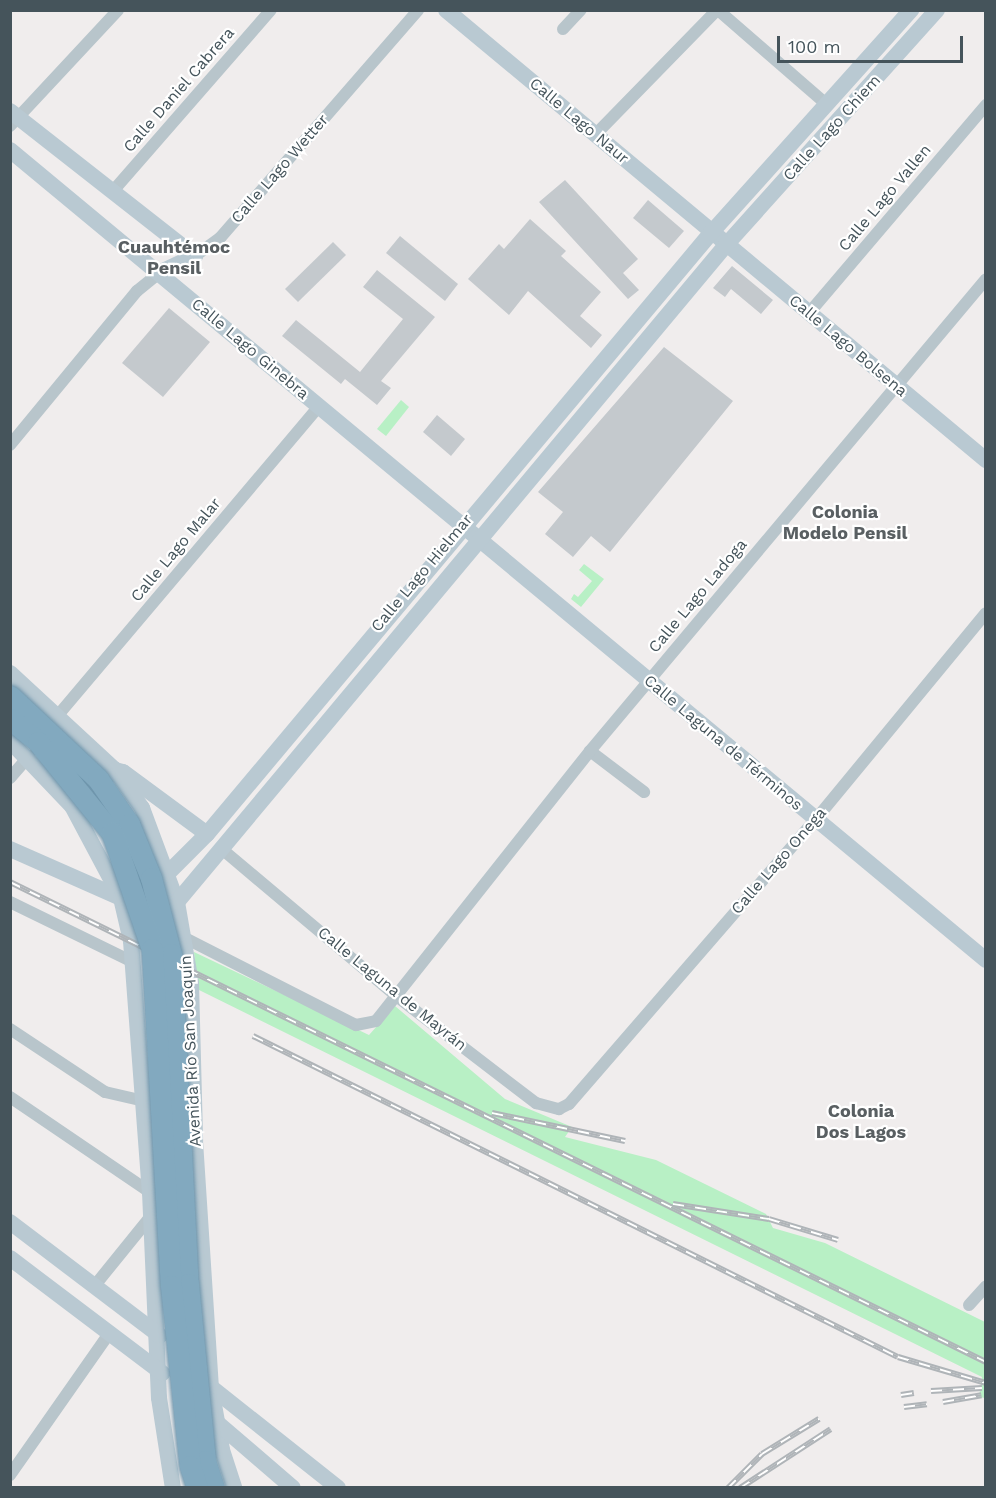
<!DOCTYPE html>
<meta charset="utf-8">
<style>
body{margin:0}
#map{position:relative;width:996px;height:1498px;overflow:hidden;background:#f0eded;font-family:"Work Sans",sans-serif}
div>[style]{position:absolute}
[style*='--x']{left:calc(var(--x)*1px);top:calc(var(--y)*1px);width:calc(var(--w)*1px);rotate:calc(var(--a)*1deg)}
.green>*{inset:0;background:#b8f0c5}
.building>*{inset:0;background:#c4c9cd}
.street>*{height:12px;margin:-6px;padding:0 6px;transform-origin:6px;border-radius:6px;background:#b8c5cb}
.secondary>*{height:16px;margin:-8px;padding:0 8px;transform-origin:8px;border-radius:8px;background:#b9c9d2}
.rail>*{height:6px;margin-top:-3px;transform-origin:0;background:repeating-linear-gradient(90deg,#fff 0 11px,#afb4b8 0 22px);box-sizing:border-box;border-block:2px solid #afb4b8}
.bridges{filter:drop-shadow(0 0 2px #6d94ab) drop-shadow(0 0 2px #6d94ab)}
.highway-bridge>*{height:21px;margin:-10.5px;padding:0 10.5px;transform-origin:10.5px;border-radius:10.5px;background:#82a9bf}
span{translate:-50% -50%;white-space:nowrap;text-align:center;line-height:1.15;-webkit-text-stroke:4.5px #fff;paint-order:stroke}
.street-label{font-size:16px;color:#45545b}
.neighbourhood-label{font-size:18px;color:#595f62;font-weight:700}
.frame{position:absolute;inset:0;border:12px solid #45545b;pointer-events:none}
.scale{position:absolute;left:777px;top:36px;width:186px;height:27px;box-sizing:border-box;border:3px solid #45545b;border-top:0;padding-left:8px;font-size:18px;line-height:21px;white-space:nowrap;color:#45545b;-webkit-text-stroke:4px #fff;paint-order:stroke}
</style>
<div id="map">
<div class="green">
<i style="clip-path:polygon(401px 400px,409px 407px,386px 436px,377px 429px)"></i>
<i style="clip-path:polygon(584px 564px,604px 579px,581px 607px,571px 599px,574px 594px,578px 597px,592px 581px,579px 570px)"></i>
<i style="clip-path:polygon(194px 952px,369px 1035px,395px 1006px,505px 1099px,572px 1127px,565px 1137px,656px 1160px,766px 1214px,773px 1228px,825px 1243px,985px 1322px,985px 1398px,979px 1397px,982px 1377px,197px 989px)"></i>
</div>
<div class="building">
<i style="clip-path:polygon(565px 180px,638px 259px,623px 273px,639px 290px,628px 299px,539px 202px)"></i>
<i style="clip-path:polygon(648px 200px,684px 231px,669px 248px,633px 218px)"></i>
<i style="clip-path:polygon(530px 219px,566px 251px,561px 256px,601px 292px,580px 316px,602px 335px,591px 348px,528px 291px,509px 315px,468px 279px,499px 244px,504px 249px)"></i>
<i style="clip-path:polygon(400px 236px,458px 284px,445px 301px,386px 253px)"></i>
<i style="clip-path:polygon(333px 242px,346px 255px,298px 302px,285px 289px)"></i>
<i style="clip-path:polygon(732px 266px,773px 300px,761px 314px,731px 289px,725px 297px,713px 288px)"></i>
<i style="clip-path:polygon(377px 270px,435px 317px,381px 381px,391px 388px,377px 405px,345px 379px,341px 384px,282px 336px,296px 320px,360px 372px,403px 319px,363px 287px)"></i>
<i style="clip-path:polygon(169px 308px,210px 342px,163px 397px,122px 363px)"></i>
<i style="clip-path:polygon(664px 347px,733px 401px,610px 552px,591px 536px,573px 557px,545px 534px,563px 512px,538px 492px)"></i>
<i style="clip-path:polygon(437px 415px,465px 439px,451px 456px,423px 432px)"></i>
</div>
<div class="street">
<i style="--x:718;--y:10;--w:143;--a:41"></i>
<i style="--x:563;--y:29;--w:26;--a:-47"></i>
<i style="--x:10;--y:126;--w:158;--a:-47"></i>
<i style="--x:595;--y:135;--w:175;--a:-45.7"></i>
<i style="--x:113;--y:191;--w:240;--a:-48.9"></i>
<i style="--x:195;--y:256;--w:31;--a:-36"></i>
<i style="--x:220;--y:238;--w:302;--a:-49"></i>
<i style="--x:809;--y:313;--w:273;--a:-49.6"></i>
<i style="--x:10;--y:445;--w:200;--a:-50.5"></i>
<i style="--x:137;--y:291;--w:28;--a:-39"></i>
<i style="--x:59;--y:714;--w:402;--a:-49.8"></i>
<i style="--x:590;--y:751;--w:68;--a:37.2"></i>
<i style="--x:10;--y:778;--w:29;--a:-49"></i>
<i style="--x:223;--y:850;--w:225;--a:40.1"></i>
<i style="--x:395;--y:995;--w:178;--a:37.5"></i>
<i style="--x:536;--y:1103;--w:24;--a:15"></i>
<i style="--x:559;--y:1109;--w:11;--a:-27"></i>
<i style="--x:569;--y:1104;--w:385;--a:-49.1"></i>
<i style="--x:821;--y:813;--w:259;--a:-50.5"></i>
<i style="--x:10;--y:902;--w:137;--a:26"></i>
<i style="--x:185;--y:938;--w:192;--a:27"></i>
<i style="--x:356;--y:1025;--w:20;--a:-11"></i>
<i style="--x:376;--y:1021;--w:345;--a:-51.6"></i>
<i style="--x:590;--y:751;--w:616;--a:-50"></i>
<i style="--x:10;--y:1029;--w:114;--a:33.6"></i>
<i style="--x:105;--y:1092;--w:39;--a:13"></i>
<i style="--x:10;--y:1097;--w:169;--a:34.2"></i>
<i style="--x:96;--y:1284;--w:87;--a:-51"></i>
<i style="--x:969;--y:1305;--w:25;--a:-48"></i>
<i style="--x:10;--y:1475;--w:174;--a:-55"></i>
</div>
<div class="secondary">
<i style="--x:446;--y:10;--w:703;--a:39.81"></i>
<i style="--x:10;--y:111;--w:235;--a:38.1"></i>
<i style="--x:195;--y:256;--w:40;--a:155"></i>
<i style="--x:10;--y:150;--w:1268;--a:39.69"></i>
<i style="--x:10;--y:673;--w:143;--a:42.7"></i>
<i style="--x:115;--y:770;--w:47;--a:54.6"></i>
<i style="--x:142;--y:808;--w:100;--a:69.6"></i>
<i style="--x:177;--y:902;--w:82;--a:80.2"></i>
<i style="--x:191;--y:983;--w:158;--a:88.5"></i>
<i style="--x:195;--y:1141;--w:248;--a:86.3"></i>
<i style="--x:211;--y:1388;--w:63;--a:79.9"></i>
<i style="--x:222;--y:1450;--w:40;--a:72"></i>
<i style="--x:10;--y:741;--w:90;--a:46.4"></i>
<i style="--x:72;--y:806;--w:104;--a:62"></i>
<i style="--x:121;--y:898;--w:44;--a:76.9"></i>
<i style="--x:131;--y:941;--w:252;--a:85.7"></i>
<i style="--x:150;--y:1192;--w:206;--a:87.5"></i>
<i style="--x:159;--y:1398;--w:91;--a:81.2"></i>
<i style="--x:73;--y:805;--w:55;--a:-39.8"></i>
<i style="--x:115;--y:770;--w:8;--a:14"></i>
<i style="--x:123;--y:772;--w:104;--a:36.4"></i>
<i style="--x:10;--y:849;--w:121;--a:23.8"></i>
<i style="--x:121;--y:898;--w:53;--a:-28"></i>
<i style="--x:168;--y:873;--w:55;--a:-45"></i>
<i style="--x:207;--y:834;--w:784;--a:-50.02"></i>
<i style="--x:711;--y:233;--w:300;--a:-48.1"></i>
<i style="--x:177;--y:902;--w:856;--a:-50.12"></i>
<i style="--x:726;--y:245;--w:316;--a:-48.1"></i>
<i style="--x:10;--y:1222;--w:188;--a:37.2"></i>
<i style="--x:10;--y:1258;--w:191;--a:37.1"></i>
<i style="--x:207;--y:1384;--w:167;--a:38.4"></i>
<i style="--x:214;--y:1420;--w:104;--a:40.7"></i>
</div>
<div class="rail">
<i style="--x:10;--y:882;--w:1088;--a:26.19"></i>
<i style="--x:253;--y:1036;--w:720;--a:26.46"></i>
<i style="--x:898;--y:1357;--w:92;--a:16.5"></i>
<i style="--x:492;--y:1113;--w:136;--a:11.9"></i>
<i style="--x:673;--y:1204;--w:97;--a:8.9"></i>
<i style="--x:769;--y:1219;--w:72;--a:16.9"></i>
<i style="--x:931;--y:1391;--w:51;--a:-3.4"></i>
<i style="--x:901;--y:1395;--w:13;--a:-9"></i>
<i style="--x:943;--y:1402;--w:39;--a:-10"></i>
<i style="--x:904;--y:1407;--w:23;--a:-7"></i>
<i style="--x:728;--y:1488;--w:48;--a:-45"></i>
<i style="--x:762;--y:1454;--w:67;--a:-31.6"></i>
<i style="--x:740;--y:1488;--w:108;--a:-33"></i>
</div>
<div class="bridges">
<div class="highway-bridge">
<i style="--x:10;--y:696;--w:121;--a:43.3"></i>
<i style="--x:98;--y:779;--w:55;--a:55.4"></i>
<i style="--x:129;--y:824;--w:58;--a:67.8"></i>
<i style="--x:151;--y:878;--w:79;--a:75.3"></i>
<i style="--x:171;--y:954;--w:330;--a:87.1"></i>
<i style="--x:188;--y:1284;--w:178;--a:84.5"></i>
<i style="--x:205;--y:1461;--w:28;--a:72"></i>
<i style="--x:10;--y:719;--w:36;--a:39"></i>
<i style="--x:38;--y:742;--w:117;--a:50.9"></i>
<i style="--x:112;--y:833;--w:123;--a:71"></i>
<i style="--x:152;--y:949;--w:338;--a:86.8"></i>
<i style="--x:171;--y:1286;--w:181;--a:84"></i>
<i style="--x:190;--y:1466;--w:23;--a:72"></i>
</div>
</div>
<div class="street-label">
<span style="left:179px;top:90px;rotate:-49deg">Calle Daniel Cabrera</span>
<span style="left:579px;top:121px;rotate:40deg">Calle Lago Naur</span>
<span style="left:832px;top:128px;rotate:-48deg">Calle Lago Chiem</span>
<span style="left:280px;top:169px;rotate:-49deg">Calle Lago Wetter</span>
<span style="left:885px;top:198px;rotate:-50deg">Calle Lago Vallen</span>
<span style="left:848px;top:346px;rotate:40deg">Calle Lago Bolsena</span>
<span style="left:250px;top:349px;rotate:40deg">Calle Lago Ginebra</span>
<span style="left:176px;top:550px;rotate:-50deg">Calle Lago Malar</span>
<span style="left:422px;top:573px;rotate:-50deg">Calle Lago Hielmar</span>
<span style="left:698px;top:596px;rotate:-50deg">Calle Lago Ladoga</span>
<span style="left:723px;top:743px;rotate:40deg">Calle Laguna de Términos</span>
<span style="left:779px;top:861px;rotate:-49deg">Calle Lago Onega</span>
<span style="left:392px;top:989px;rotate:39deg">Calle Laguna de Mayrán</span>
<span style="left:191px;top:1051px;rotate:-93deg">Avenida Río San Joaquín</span>
</div>
<div class="neighbourhood-label">
<span style="left:174px;top:258px">Cuauhtémoc<br>Pensil</span>
<span style="left:845px;top:523px">Colonia<br>Modelo Pensil</span>
<span style="left:861px;top:1122px">Colonia<br>Dos Lagos</span>
</div>
<div class="frame"></div>
<div class="scale">100 m</div>
</div>
